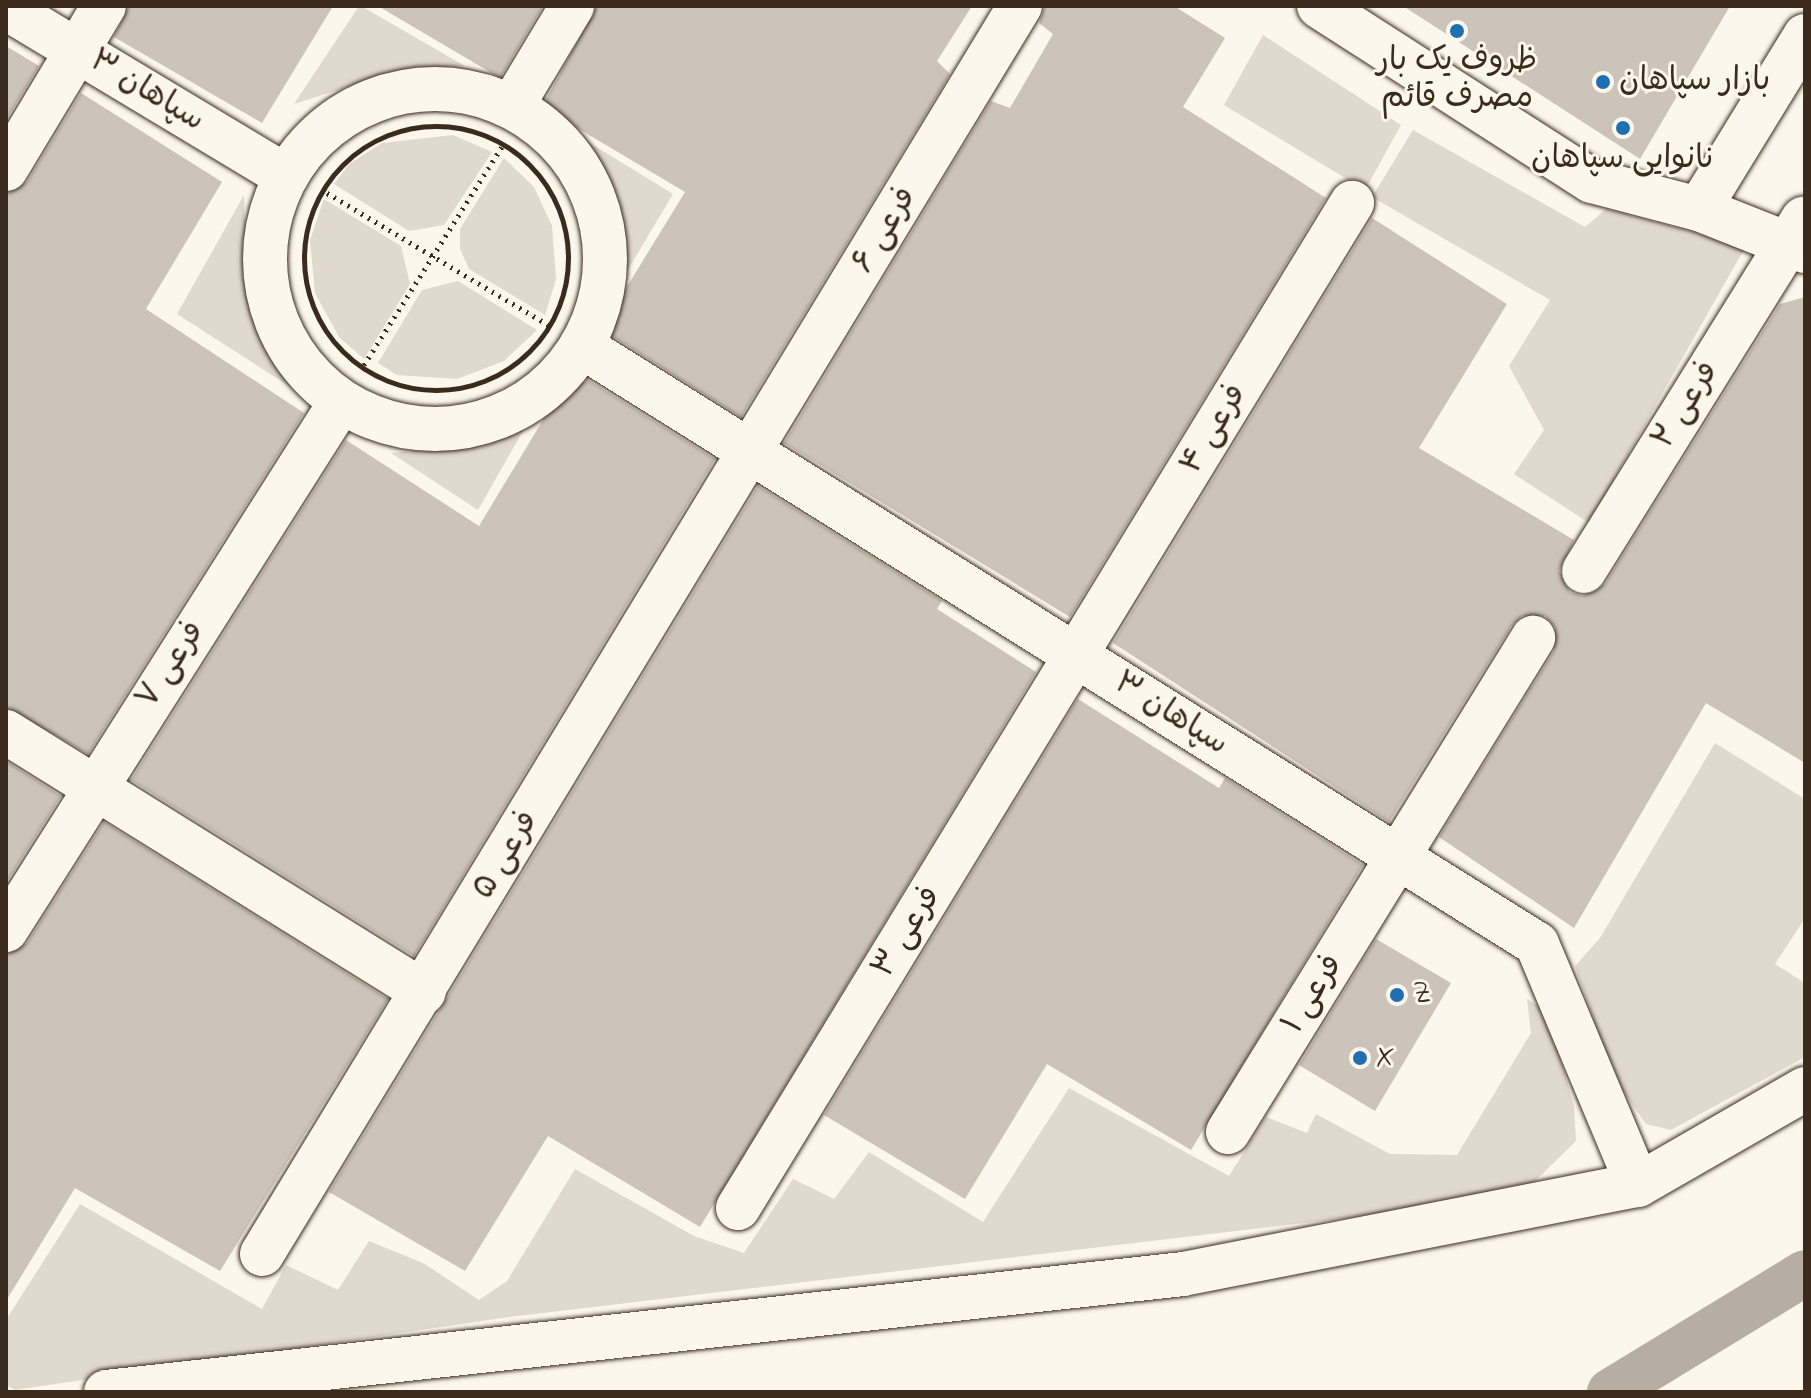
<!DOCTYPE html>
<meta charset="utf-8">
<style>
body{margin:0}
#map{position:relative;width:1811px;height:1398px;overflow:hidden;background:#fbf7ec;font-family:"Indie Flower","Playpen Sans Arabic",sans-serif}
div>[style]{position:absolute}
[style*='--x']{left:calc(var(--x)*1px);top:calc(var(--y)*1px);width:calc(var(--w)*1px);rotate:calc(var(--a)*1deg)}
.green>*{inset:0;background:#dfd9ce}
.canal>*{height:46px;margin:-23px;padding:0 23px;transform-origin:23px;border-radius:23px;background:#b6aea2}
.building>*{inset:0;background:#ccc4b9}
.path>*{height:5px;margin-top:-2.5px;transform-origin:0;background:repeating-linear-gradient(90deg,#3b2a1e 0 2px,transparent 0 8px)}
.path>.ring{margin:-2.5px;padding:0;box-sizing:content-box;background:none;border:5px solid #3b2a1e;border-radius:50%}
.roads{filter:drop-shadow(0 0 2px #3b2a1e) drop-shadow(0 0 2px #3b2a1e)}
.minor>*{height:44px;margin:-22px;padding:0 22px;transform-origin:22px;border-radius:22px;background:#fbf7ec}
.minor>.ring{margin:-22px;padding:0;box-sizing:content-box;background:none;border:44px solid #fbf7ec;border-radius:50%}
.dots>*{width:22px;height:22px;translate:-50% -50%;box-sizing:border-box;border:4px solid #fbf7ec;border-radius:50%}
span{translate:-50% -50%;white-space:nowrap;text-align:center;line-height:1.15;-webkit-text-stroke:6px #fbf7ec;paint-order:stroke}
.poi-label{font-size:32px;color:#3b2a1e}
.left{translate:0 -50%;text-align:left}
.street-label{font-size:32px;color:#3b2a1e}
.frame{position:absolute;inset:0;border:8px solid #3b2a1e;pointer-events:none}
</style>
<div id="map">
<div class="green">
<i style="clip-path:polygon(359px 6px,361px 6px,465px 66px,388px 74px,294px 104px)"></i>
<i style="clip-path:polygon(1263px 35px,1401px 125px,1365px 190px,1224px 105px)"></i>
<i style="clip-path:polygon(1413px 130px,1585px 227px,1606px 209px,1746px 246px,1589px 523px,1514px 474px,1544px 430px,1509px 366px,1550px 300px,1372px 197px)"></i>
<i style="clip-path:polygon(572px 132px,673px 194px,620px 283px,604px 191px)"></i>
<i style="clip-path:polygon(453px 135px,492px 152px,444px 225px,409px 231px,334px 184px,349px 164px,382px 143px)"></i>
<i style="clip-path:polygon(504px 158px,534px 187px,552px 226px,556px 279px,545px 315px,469px 269px,460px 249px,460px 229px)"></i>
<i style="clip-path:polygon(244px 195px,247px 263px,264px 328px,292px 388px,177px 314px)"></i>
<i style="clip-path:polygon(324px 199px,401px 246px,410px 284px,364px 359px,339px 337px,315px 293px,310px 240px)"></i>
<i style="clip-path:polygon(458px 281px,537px 330px,504px 361px,457px 379px,397px 375px,378px 363px,422px 290px)"></i>
<i style="clip-path:polygon(524px 429px,478px 510px,391px 453px,454px 447px)"></i>
<i style="clip-path:polygon(1715px 743px,1805px 799px,1805px 918px,1775px 964px,1805px 983px,1805px 1057px,1671px 1130px,1646px 1124px,1615px 1080px,1575px 966px,1600px 938px)"></i>
<i style="clip-path:polygon(1527px 999px,1547px 1011px,1574px 1106px,1576px 1141px,1530px 1186px,1423px 1209px,509px 1317px,15px 1390px,6px 1385px,6px 1320px,80px 1204px,262px 1309px,286px 1265px,338px 1290px,369px 1241px,423px 1263px,479px 1300px,507px 1281px,575px 1169px,694px 1236px,744px 1253px,793px 1179px,834px 1199px,869px 1152px,983px 1222px,1069px 1088px,1229px 1176px,1266px 1117px,1307px 1133px,1316px 1114px,1390px 1154px,1457px 1155px,1531px 1033px)"></i>
</div>
<div class="canal">
<i style="--x:1610;--y:1392;--w:228;--a:-31.4"></i>
</div>
<div class="building">
<i style="clip-path:polygon(129px 6px,333px 6px,262px 123px,114px 37px)"></i>
<i style="clip-path:polygon(378px 6px,543px 6px,500px 78px)"></i>
<i style="clip-path:polygon(597px 6px,972px 6px,937px 61px,950px 74px,741px 417px,601px 329px,685px 192px,542px 107px)"></i>
<i style="clip-path:polygon(1045px 6px,1174px 6px,1225px 38px,1183px 107px,1326px 198px,1070px 617px,784px 443px,991px 101px,1010px 108px,1053px 34px,1039px 23px)"></i>
<i style="clip-path:polygon(1403px 6px,1730px 6px,1640px 159px)"></i>
<i style="clip-path:polygon(6px 46px,39px 66px,6px 120px)"></i>
<i style="clip-path:polygon(81px 93px,222px 182px,146px 309px,304px 413px,88px 754px,6px 707px,6px 194px,27px 182px)"></i>
<i style="clip-path:polygon(1372px 218px,1507px 304px,1419px 448px,1574px 540px,1559px 571px,1570px 592px,1582px 596px,1605px 584px,1780px 304px,1805px 297px,1805px 763px,1706px 703px,1574px 928px,1439px 837px,1554px 651px,1555px 627px,1545px 616px,1522px 616px,1512px 625px,1389px 822px,1113px 643px)"></i>
<i style="clip-path:polygon(588px 380px,715px 459px,414px 956px,131px 780px,346px 440px,479px 526px,558px 395px)"></i>
<i style="clip-path:polygon(758px 486px,942px 601px,937px 609px,1036px 672px,700px 1227px,548px 1136px,465px 1271px,329px 1192px)"></i>
<i style="clip-path:polygon(1078px 699px,1219px 788px,1225px 778px,1363px 865px,1191px 1150px,1047px 1064px,965px 1199px,824px 1115px)"></i>
<i style="clip-path:polygon(6px 761px,61px 796px,6px 883px)"></i>
<i style="clip-path:polygon(104px 822px,388px 999px,220px 1271px,75px 1188px,6px 1301px,6px 955px,27px 943px)"></i>
<i style="clip-path:polygon(1376px 939px,1451px 983px,1375px 1111px,1299px 1065px)"></i>
</div>
<div class="path">
<i class="ring" style="left:304px;top:126px;width:259px;height:259px"></i>
<i style="--x:327;--y:193;--w:257;--a:30.8"></i>
<i style="--x:364;--y:365;--w:258;--a:-57.7"></i>
</div>
<div class="roads">
<div class="minor">
<i style="--x:1319;--y:6;--w:324;--a:32.7"></i>
<i style="--x:1592;--y:181;--w:111;--a:14.7"></i>
<i style="--x:1699;--y:209;--w:114;--a:21.6"></i>
<i style="--x:6;--y:8;--w:327;--a:31"></i>
<i class="ring" style="left:265px;top:89px;width:296px;height:296px"></i>
<i style="--x:512;--y:106;--w:117;--a:-59"></i>
<i style="--x:6;--y:169;--w:190;--a:-59"></i>
<i style="--x:1699;--y:209;--w:203;--a:-58.5"></i>
<i style="--x:583;--y:347;--w:1125;--a:32.04"></i>
<i style="--x:1537;--y:944;--w:261;--a:67.3"></i>
<i style="--x:1584;--y:571;--w:415;--a:-58.1"></i>
<i style="--x:6;--y:732;--w:492;--a:31.9"></i>
<i style="--x:6;--y:930;--w:624;--a:-57.63"></i>
<i style="--x:1228;--y:1132;--w:581;--a:-58.31"></i>
<i style="--x:738;--y:1208;--w:1178;--a:-58.58"></i>
<i style="--x:262;--y:1254;--w:1460;--a:-58.73"></i>
<i style="--x:106;--y:1392;--w:1083;--a:-6.25"></i>
<i style="--x:1183;--y:1274;--w:464;--a:-11.1"></i>
<i style="--x:1638;--y:1185;--w:193;--a:-29.9"></i>
</div>
</div>
<div class="dots">
<i style="left:1457px;top:31px;background:#1f6fb2"></i>
<i style="left:1603px;top:82px;background:#1f6fb2"></i>
<i style="left:1623px;top:128px;background:#1f6fb2"></i>
<i style="left:1397px;top:995px;background:#1f6fb2"></i>
<i style="left:1360px;top:1058px;background:#1f6fb2"></i>
</div>
<div class="poi-label">
<span style="left:1457px;top:81px">ظروف یک بار<br>مصرف قائم</span>
<span class="left" style="left:1619px;top:82px">بازار سپاهان</span>
<span style="left:1623px;top:160px">نانوایی سپاهان</span>
<span class="left" style="left:1413px;top:995px">Z</span>
<span class="left" style="left:1376px;top:1058px">X</span>
</div>
<div class="street-label">
<span style="left:146px;top:92px;rotate:31deg">سپاهان ۳</span>
<span style="left:886px;top:231px;rotate:-59deg">فرعی ۶</span>
<span style="left:1687px;top:406px;rotate:-58deg">فرعی ۲</span>
<span style="left:1215px;top:430px;rotate:-59deg">فرعی ۴</span>
<span style="left:172px;top:666px;rotate:-57deg">فرعی ۷</span>
<span style="left:1170px;top:715px;rotate:32deg">سپاهان ۳</span>
<span style="left:507px;top:856px;rotate:-59deg">فرعی ۵</span>
<span style="left:908px;top:933px;rotate:-58deg">فرعی ۳</span>
<span style="left:1314px;top:995px;rotate:-58deg">فرعی ۱</span>
</div>
<div class="frame"></div>
</div>
